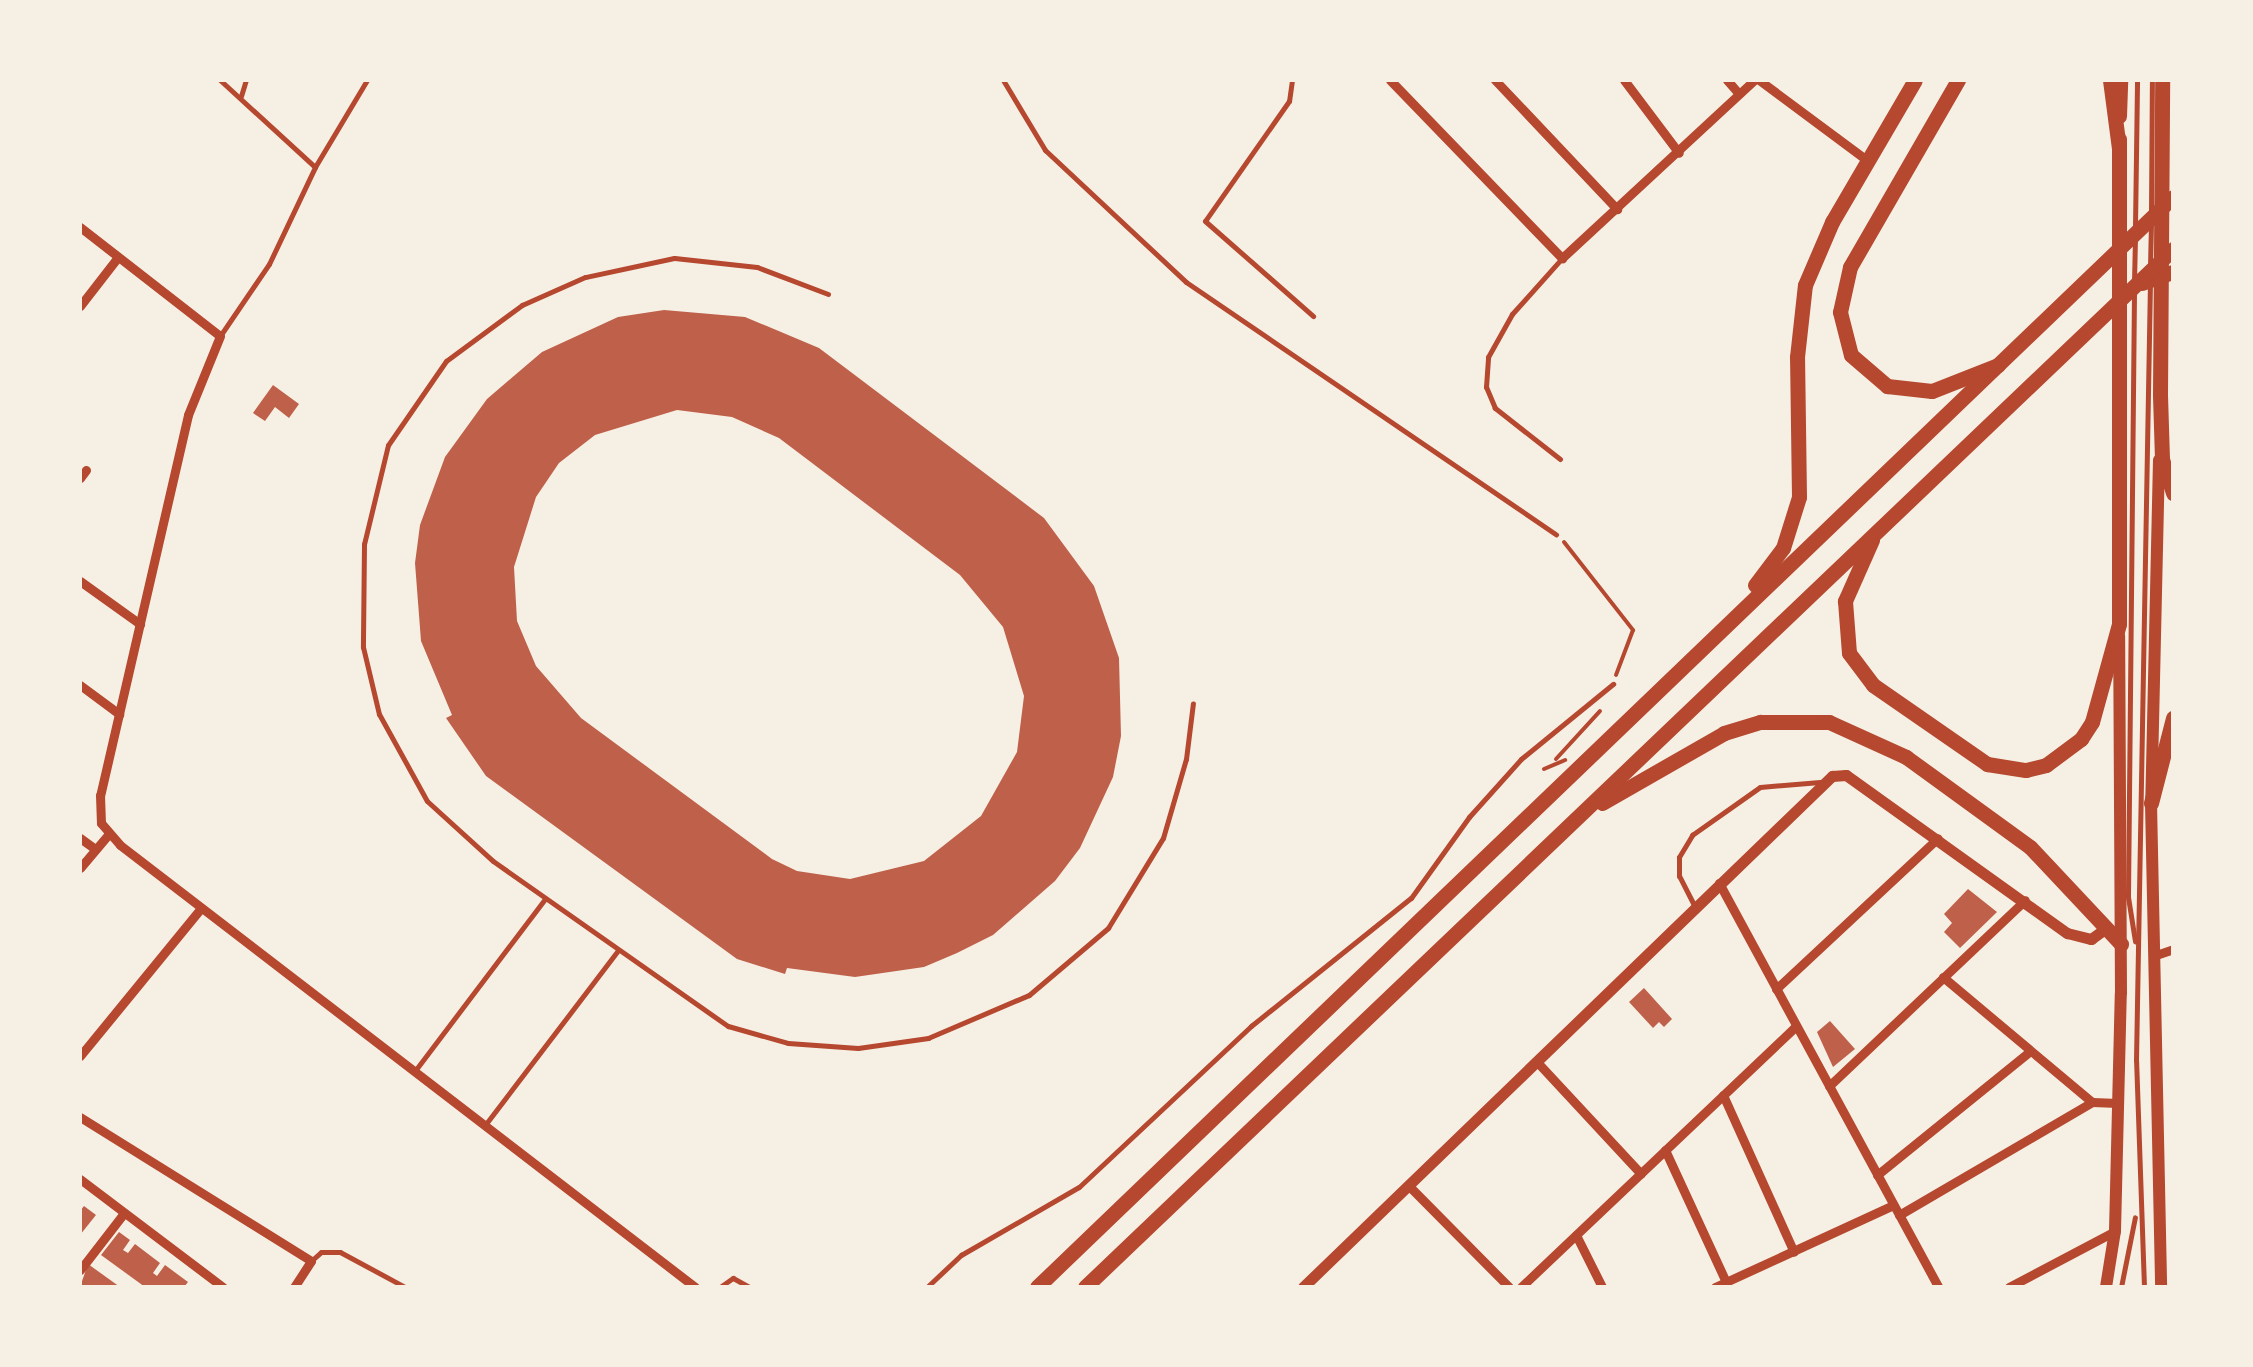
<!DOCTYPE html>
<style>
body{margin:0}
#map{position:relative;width:2253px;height:1367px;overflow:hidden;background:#f6efe4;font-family:Karla,sans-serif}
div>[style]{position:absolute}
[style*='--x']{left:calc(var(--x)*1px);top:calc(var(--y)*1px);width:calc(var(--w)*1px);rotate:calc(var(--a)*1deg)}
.building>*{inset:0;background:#bf614a}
.path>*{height:4px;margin:-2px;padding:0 2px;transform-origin:2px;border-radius:2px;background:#b5482f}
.service>*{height:5px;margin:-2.5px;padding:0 2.5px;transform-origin:2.5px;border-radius:2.5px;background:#b5482f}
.minor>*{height:9px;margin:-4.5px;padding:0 4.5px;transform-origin:4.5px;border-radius:4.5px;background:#b5482f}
.tertiary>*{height:11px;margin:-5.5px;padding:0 5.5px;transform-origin:5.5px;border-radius:5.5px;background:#b5482f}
.secondary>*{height:12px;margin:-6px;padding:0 6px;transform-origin:6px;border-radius:6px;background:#b5482f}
.primary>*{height:15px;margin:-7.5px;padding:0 7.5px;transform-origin:7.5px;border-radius:7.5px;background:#b5482f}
.trunk>*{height:15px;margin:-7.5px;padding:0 7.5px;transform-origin:7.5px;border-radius:7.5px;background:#b5482f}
span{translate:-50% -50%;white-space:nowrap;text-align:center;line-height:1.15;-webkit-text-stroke:8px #f6efe4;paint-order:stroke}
.frame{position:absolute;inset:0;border:82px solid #f6efe4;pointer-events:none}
</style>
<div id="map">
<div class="building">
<i style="clip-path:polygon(evenodd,664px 310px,745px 317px,819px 348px,1044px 518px,1094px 586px,1119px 658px,1121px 736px,1113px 777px,1080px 848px,1055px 881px,993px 935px,957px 953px,924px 967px,855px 977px,787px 968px,785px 974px,737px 959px,486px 776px,446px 718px,452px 715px,421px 641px,415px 563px,420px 525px,445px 457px,487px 399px,542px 352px,618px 317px,664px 310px,677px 410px,732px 417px,779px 438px,960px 575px,1003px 627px,1024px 696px,1017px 752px,981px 816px,924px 861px,850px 879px,797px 871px,772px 859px,581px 718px,536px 666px,517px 621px,514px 567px,536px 497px,559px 463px,595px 435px,677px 410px)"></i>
<i style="clip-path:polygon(273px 385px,299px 404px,289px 418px,275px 407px,265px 421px,253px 413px)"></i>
<i style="clip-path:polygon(1968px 889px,1997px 912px,1960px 948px,1944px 932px,1952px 923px,1944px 914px)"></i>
<i style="clip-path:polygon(1644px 988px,1672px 1019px,1664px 1027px,1659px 1022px,1653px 1028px,1629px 1002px)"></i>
<i style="clip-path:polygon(1830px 1021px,1855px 1049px,1833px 1067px,1817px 1032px)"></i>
<i style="clip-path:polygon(84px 1206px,96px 1215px,80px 1235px,80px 1211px)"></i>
<i style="clip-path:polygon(119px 1232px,130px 1240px,123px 1250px,128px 1253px,135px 1244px,160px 1263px,153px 1273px,157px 1276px,165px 1265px,188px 1282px,184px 1287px,145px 1287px,101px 1255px)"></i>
<i style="clip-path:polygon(88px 1264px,120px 1287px,80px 1287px)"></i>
</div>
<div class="path">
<i style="--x:1564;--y:542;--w:112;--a:51.9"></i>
<i style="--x:1633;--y:630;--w:48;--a:110.7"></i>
<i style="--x:1556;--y:759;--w:65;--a:-47.5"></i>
<i style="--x:1544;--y:769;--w:23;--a:-23"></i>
</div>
<div class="service">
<i style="--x:220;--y:80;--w:129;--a:42.5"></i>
<i style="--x:1003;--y:80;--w:82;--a:59"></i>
<i style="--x:1045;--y:150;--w:193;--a:43.1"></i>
<i style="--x:1186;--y:282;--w:448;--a:34.3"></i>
<i style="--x:1292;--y:80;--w:21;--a:98"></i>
<i style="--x:1289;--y:101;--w:146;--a:125"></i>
<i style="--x:1205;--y:221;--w:144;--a:41.3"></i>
<i style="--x:241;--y:96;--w:17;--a:-73"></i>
<i style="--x:2151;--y:212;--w:132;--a:-89.6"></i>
<i style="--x:2135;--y:227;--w:147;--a:-89.2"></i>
<i style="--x:2150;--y:267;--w:44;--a:-88.7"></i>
<i style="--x:2134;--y:282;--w:44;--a:-88.7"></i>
<i style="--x:2134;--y:293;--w:604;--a:90.57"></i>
<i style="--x:2128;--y:897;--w:45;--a:81"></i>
<i style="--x:828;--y:294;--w:76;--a:-159.2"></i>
<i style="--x:757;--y:267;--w:83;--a:-173.8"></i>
<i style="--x:674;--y:258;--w:91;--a:167.9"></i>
<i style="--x:585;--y:277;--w:69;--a:156"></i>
<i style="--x:522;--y:305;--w:94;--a:143.6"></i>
<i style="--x:446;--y:361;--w:102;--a:124.6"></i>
<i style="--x:388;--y:445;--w:102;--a:103.6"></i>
<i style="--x:364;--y:544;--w:103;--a:90.6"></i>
<i style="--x:363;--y:647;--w:69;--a:76.6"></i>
<i style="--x:379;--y:714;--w:99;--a:61.1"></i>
<i style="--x:427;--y:801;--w:89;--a:42.3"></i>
<i style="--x:493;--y:861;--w:287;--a:35.1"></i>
<i style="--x:728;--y:1026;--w:62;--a:15.8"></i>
<i style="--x:788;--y:1043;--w:70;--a:4.1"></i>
<i style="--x:858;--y:1048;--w:71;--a:-8.1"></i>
<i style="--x:928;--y:1038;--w:110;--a:-23.1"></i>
<i style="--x:1029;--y:995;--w:104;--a:-40.3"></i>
<i style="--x:1108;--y:928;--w:105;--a:-58.6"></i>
<i style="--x:1163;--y:838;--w:82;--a:-73.8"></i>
<i style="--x:1186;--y:759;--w:56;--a:-82.9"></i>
<i style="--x:220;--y:336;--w:87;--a:-55.8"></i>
<i style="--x:269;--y:264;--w:107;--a:-64.6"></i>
<i style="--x:315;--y:167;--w:101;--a:-59.1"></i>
<i style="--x:1560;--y:459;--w:83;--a:-141.9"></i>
<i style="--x:1495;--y:408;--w:23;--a:-113"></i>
<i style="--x:1486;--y:387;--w:30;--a:-86"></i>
<i style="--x:1488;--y:357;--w:49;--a:-60.8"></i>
<i style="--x:1512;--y:314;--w:75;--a:-48.2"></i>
<i style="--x:1694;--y:905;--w:33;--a:-117"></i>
<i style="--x:1679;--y:876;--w:19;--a:-90"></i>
<i style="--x:1679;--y:857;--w:26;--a:-59"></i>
<i style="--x:1692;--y:835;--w:83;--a:-35.2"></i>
<i style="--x:1760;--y:787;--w:60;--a:-4.8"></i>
<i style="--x:414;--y:1072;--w:217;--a:-52.9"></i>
<i style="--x:485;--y:1125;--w:218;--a:-52.7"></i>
<i style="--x:311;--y:1261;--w:13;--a:-42"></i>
<i style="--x:321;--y:1252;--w:19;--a:0"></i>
<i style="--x:340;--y:1252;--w:74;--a:28.3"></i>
<i style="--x:720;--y:1287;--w:16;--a:-35"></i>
<i style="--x:733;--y:1278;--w:18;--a:29"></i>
<i style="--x:927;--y:1287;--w:47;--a:-43.3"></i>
<i style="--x:961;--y:1255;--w:136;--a:-30"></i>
<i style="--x:1079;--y:1187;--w:236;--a:-43.1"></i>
<i style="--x:1251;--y:1026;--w:205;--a:-38.7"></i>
<i style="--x:1411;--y:898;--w:100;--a:-54.4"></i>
<i style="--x:1469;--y:817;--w:78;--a:-48.1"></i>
<i style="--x:1521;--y:759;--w:119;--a:-39.2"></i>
<i style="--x:2121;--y:1287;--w:71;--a:-78.7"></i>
<i style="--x:2144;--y:1287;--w:227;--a:-92"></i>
<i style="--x:2136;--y:1060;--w:777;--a:-88.97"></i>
</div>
<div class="minor">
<i style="--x:1390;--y:80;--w:248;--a:46"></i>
<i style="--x:1562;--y:258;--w:262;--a:-42.8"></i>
<i style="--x:1495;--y:80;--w:178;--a:46.6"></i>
<i style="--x:1624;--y:80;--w:91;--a:53"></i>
<i style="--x:1727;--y:80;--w:18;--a:49"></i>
<i style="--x:1759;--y:80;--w:136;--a:36.6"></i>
<i style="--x:80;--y:227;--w:177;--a:37.9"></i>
<i style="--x:220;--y:336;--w:85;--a:112.1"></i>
<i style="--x:188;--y:415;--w:390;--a:103"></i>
<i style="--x:100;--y:795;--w:28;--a:88"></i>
<i style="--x:101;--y:823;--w:29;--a:49"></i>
<i style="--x:120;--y:845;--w:725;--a:37.55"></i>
<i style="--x:80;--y:306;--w:62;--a:-52.2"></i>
<i style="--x:80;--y:478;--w:10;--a:-53"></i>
<i style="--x:80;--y:581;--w:74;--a:35.6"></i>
<i style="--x:80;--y:685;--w:49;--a:36.6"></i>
<i style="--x:80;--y:838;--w:19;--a:36"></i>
<i style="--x:80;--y:868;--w:43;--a:-49.7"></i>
<i style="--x:1719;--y:883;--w:460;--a:61.5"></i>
<i style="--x:2153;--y:956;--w:21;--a:-19"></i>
<i style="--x:1943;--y:977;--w:194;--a:40"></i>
<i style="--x:2092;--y:1102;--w:26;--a:2"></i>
<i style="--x:1776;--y:989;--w:221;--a:-43"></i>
<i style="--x:80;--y:1056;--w:191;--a:-50.7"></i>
<i style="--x:1538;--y:1063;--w:151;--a:47.1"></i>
<i style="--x:1829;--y:1086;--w:270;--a:-43.5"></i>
<i style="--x:1723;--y:1095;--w:172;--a:65.7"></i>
<i style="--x:80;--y:1117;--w:272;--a:31.9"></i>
<i style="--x:311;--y:1261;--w:31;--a:123"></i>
<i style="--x:1665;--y:1150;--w:145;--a:65.2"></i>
<i style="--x:1877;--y:1175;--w:196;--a:-39"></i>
<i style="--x:80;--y:1179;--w:179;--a:37.1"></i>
<i style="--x:1409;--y:1186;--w:142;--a:45.3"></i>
<i style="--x:1899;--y:1215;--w:224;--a:-30.3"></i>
<i style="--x:1576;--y:1235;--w:58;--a:63.4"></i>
<i style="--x:80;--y:1270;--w:72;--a:-52.3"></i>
<i style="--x:1521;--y:1287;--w:379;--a:-43.5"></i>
<i style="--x:1715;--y:1287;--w:196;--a:-24.7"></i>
<i style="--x:2009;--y:1287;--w:120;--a:-27.8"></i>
</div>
<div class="tertiary">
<i style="--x:1303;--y:1287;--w:736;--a:-44.01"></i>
<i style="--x:1832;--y:776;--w:14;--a:-4"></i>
<i style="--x:1846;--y:775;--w:272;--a:35.6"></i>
<i style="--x:2067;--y:933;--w:25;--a:14"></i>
<i style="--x:2091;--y:939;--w:17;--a:-36"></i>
</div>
<div class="secondary">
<i style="--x:2159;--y:460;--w:343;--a:91.3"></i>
<i style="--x:2151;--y:803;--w:484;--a:88.8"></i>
<i style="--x:2106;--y:1287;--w:57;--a:-80.9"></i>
<i style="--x:2115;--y:1231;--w:238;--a:-88.6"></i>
<i style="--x:2121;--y:993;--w:357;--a:-90.3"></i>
</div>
<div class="primary">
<i style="--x:2119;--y:116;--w:36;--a:-88"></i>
<i style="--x:2119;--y:139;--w:485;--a:90"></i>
<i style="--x:2160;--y:395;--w:315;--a:-89.6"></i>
</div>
<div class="trunk">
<i style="--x:1958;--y:80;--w:216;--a:120"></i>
<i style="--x:1850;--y:267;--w:46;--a:102.5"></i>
<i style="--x:1840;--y:312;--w:44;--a:75.7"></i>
<i style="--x:1851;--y:355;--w:48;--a:40.7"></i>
<i style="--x:1887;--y:386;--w:45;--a:6.3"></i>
<i style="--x:1932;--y:391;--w:71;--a:-21.5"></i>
<i style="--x:2110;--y:80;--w:69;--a:82.5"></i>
<i style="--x:2142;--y:283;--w:33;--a:-20"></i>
<i style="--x:2160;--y:395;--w:64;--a:88.2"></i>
<i style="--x:2162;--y:459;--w:36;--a:72"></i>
<i style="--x:1872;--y:540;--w:67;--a:113.9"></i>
<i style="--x:1845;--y:601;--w:52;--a:85.6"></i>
<i style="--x:1849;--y:653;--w:40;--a:53"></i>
<i style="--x:1873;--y:685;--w:139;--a:34.7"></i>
<i style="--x:1987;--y:764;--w:39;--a:9"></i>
<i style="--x:2026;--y:770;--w:21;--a:-14"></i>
<i style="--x:2046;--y:765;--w:44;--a:-36.6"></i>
<i style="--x:2081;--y:739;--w:20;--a:-57"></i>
<i style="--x:2092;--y:722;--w:102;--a:-74.6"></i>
<i style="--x:1755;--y:585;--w:46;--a:-52.9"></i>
<i style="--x:1783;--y:548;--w:53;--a:-72.6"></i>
<i style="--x:1799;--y:497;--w:140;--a:-90.8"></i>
<i style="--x:1797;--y:357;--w:72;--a:-83.7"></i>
<i style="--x:1805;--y:285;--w:69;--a:-66.8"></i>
<i style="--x:1832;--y:222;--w:164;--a:-59.7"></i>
<i style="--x:1602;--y:803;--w:141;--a:-29.8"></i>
<i style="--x:1724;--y:733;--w:38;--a:-17"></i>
<i style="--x:1760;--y:722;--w:69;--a:0"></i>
<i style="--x:1829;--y:722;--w:85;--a:24.4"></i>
<i style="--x:1906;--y:757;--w:153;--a:36"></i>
<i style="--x:2030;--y:847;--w:133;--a:46.8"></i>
<i style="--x:2151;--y:803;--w:88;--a:-75.5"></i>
<i style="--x:1037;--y:1287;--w:1574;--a:-43.82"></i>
<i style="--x:1085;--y:1287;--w:1504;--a:-43.65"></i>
</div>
<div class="frame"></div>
</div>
